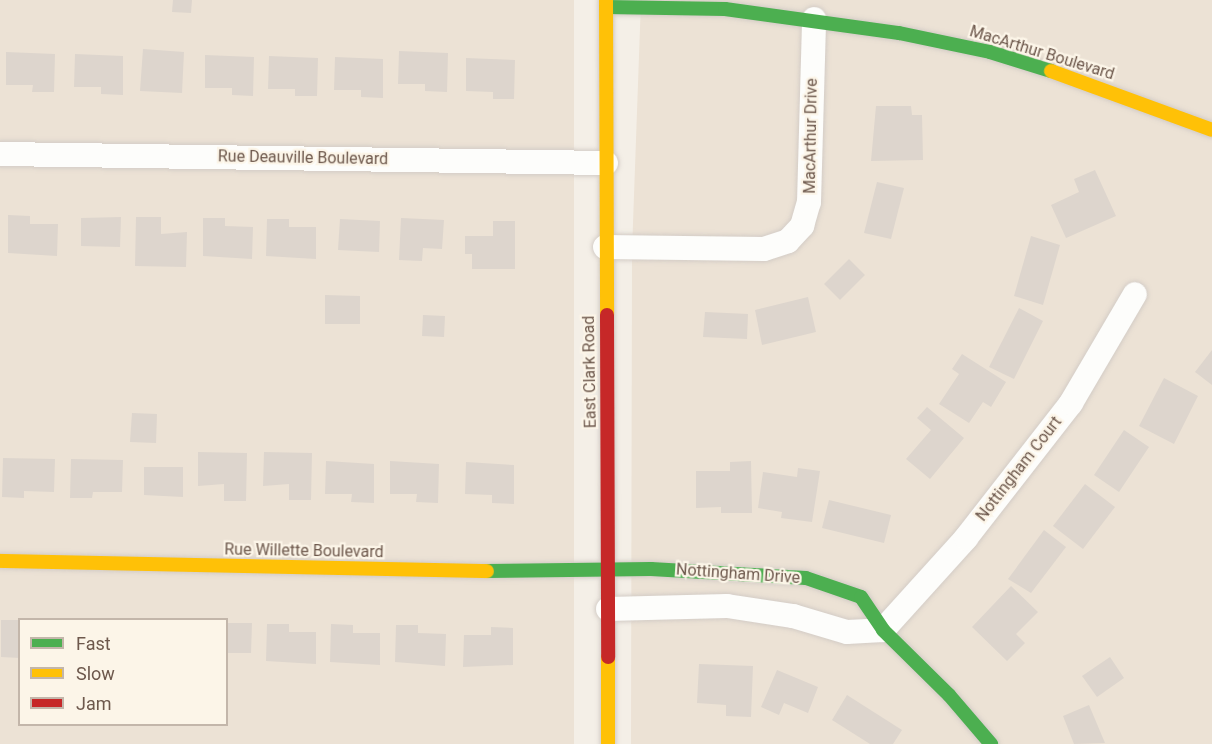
<!DOCTYPE html>
<style>
body{margin:0}
#map{position:relative;width:1212px;height:744px;overflow:hidden;background:#f4efe7;font-family:Roboto,sans-serif}
div>[style]{position:absolute}
[style*='--x']{left:calc(var(--x)*1px);top:calc(var(--y)*1px);width:calc(var(--w)*1px);rotate:calc(var(--a)*1deg)}
.residential>*{inset:0;background:#ece2d5}
.building>*{inset:0;background:#ddd5cd}
.roads{filter:drop-shadow(0 0 2px #d3ccc6) drop-shadow(0 0 2px #d3ccc6)}
.street>*{height:24px;margin:-12px;padding:0 12px;transform-origin:12px;border-radius:12px;background:#fdfdfb}
.fast>*{height:14px;margin:-7px;padding:0 7px;transform-origin:7px;border-radius:7px;background:#4caf50}
.slow>*{height:14px;margin:-7px;padding:0 7px;transform-origin:7px;border-radius:7px;background:#ffc107}
.jam>*{height:14px;margin:-7px;padding:0 7px;transform-origin:7px;border-radius:7px;background:#c62828}
span{translate:-50% -50%;white-space:nowrap;text-align:center;line-height:1.15;-webkit-text-stroke:4.5px #fcf5e8;paint-order:stroke}
.street-label{font-size:16px;color:#6d584c}
.legend{position:absolute;left:18px;top:618px;width:210px;height:108px;box-sizing:border-box;background:#fcf5e8;border:2px solid #c3b6aa;margin:0;padding:8px 10px;list-style:none;font-size:18px;color:#6d584c}
.legend li{display:flex;align-items:center;gap:12px;height:30px}
.legend b{width:30px;border:2px solid #c3b6aa}
</style>
<div id="map">
<div class="residential">
<i style="clip-path:polygon(evenodd,0 0,574px 0,574px 744px,0 744px,0 0,20px 620px,226px 620px,226px 724px,20px 724px,20px 620px)"></i>
<i style="clip-path:polygon(641px 0,1212px 0,1212px 744px,631px 744px,632px 251px)"></i>
</div>
<div class="building">
<i style="clip-path:polygon(173px 0,192px 0,191px 13px,172px 12px)"></i>
<i style="clip-path:polygon(143px 49px,184px 52px,182px 93px,140px 91px)"></i>
<i style="clip-path:polygon(399px 51px,448px 53px,447px 92px,425px 91px,425px 84px,398px 84px)"></i>
<i style="clip-path:polygon(6px 52px,55px 54px,54px 92px,32px 92px,33px 85px,6px 85px)"></i>
<i style="clip-path:polygon(75px 54px,123px 56px,123px 95px,101px 94px,101px 87px,74px 87px)"></i>
<i style="clip-path:polygon(205px 55px,254px 57px,253px 96px,232px 95px,232px 88px,205px 88px)"></i>
<i style="clip-path:polygon(269px 56px,318px 58px,317px 96px,295px 96px,295px 89px,268px 89px)"></i>
<i style="clip-path:polygon(335px 57px,383px 59px,383px 98px,361px 97px,361px 90px,334px 90px)"></i>
<i style="clip-path:polygon(466px 58px,515px 60px,514px 99px,493px 99px,493px 92px,466px 91px)"></i>
<i style="clip-path:polygon(876px 106px,911px 106px,912px 115px,922px 115px,923px 160px,871px 161px)"></i>
<i style="clip-path:polygon(1095px 170px,1116px 216px,1066px 238px,1051px 205px,1079px 192px,1074px 179px)"></i>
<i style="clip-path:polygon(877px 182px,904px 188px,891px 239px,864px 233px)"></i>
<i style="clip-path:polygon(8px 215px,30px 216px,30px 224px,58px 224px,57px 256px,8px 253px)"></i>
<i style="clip-path:polygon(121px 217px,120px 247px,81px 246px,81px 218px)"></i>
<i style="clip-path:polygon(136px 217px,161px 217px,161px 234px,187px 232px,186px 267px,135px 266px)"></i>
<i style="clip-path:polygon(203px 218px,225px 218px,225px 226px,253px 227px,252px 259px,203px 256px)"></i>
<i style="clip-path:polygon(401px 218px,444px 220px,442px 249px,423px 248px,422px 261px,399px 260px)"></i>
<i style="clip-path:polygon(267px 219px,289px 219px,289px 227px,316px 227px,316px 259px,266px 256px)"></i>
<i style="clip-path:polygon(340px 219px,380px 221px,379px 252px,338px 250px)"></i>
<i style="clip-path:polygon(493px 221px,515px 221px,515px 269px,472px 269px,472px 254px,465px 254px,465px 236px,493px 236px)"></i>
<i style="clip-path:polygon(1031px 236px,1060px 245px,1043px 305px,1014px 296px)"></i>
<i style="clip-path:polygon(849px 259px,865px 275px,840px 300px,824px 284px)"></i>
<i style="clip-path:polygon(325px 295px,360px 296px,360px 324px,325px 324px)"></i>
<i style="clip-path:polygon(808px 297px,816px 332px,762px 345px,755px 310px)"></i>
<i style="clip-path:polygon(1019px 308px,1043px 321px,1014px 379px,989px 367px)"></i>
<i style="clip-path:polygon(705px 312px,748px 314px,747px 339px,703px 337px)"></i>
<i style="clip-path:polygon(423px 315px,445px 316px,444px 337px,422px 336px)"></i>
<i style="clip-path:polygon(1212px 350px,1212px 385px,1195px 372px)"></i>
<i style="clip-path:polygon(962px 354px,1006px 382px,991px 407px,983px 402px,969px 423px,939px 404px,959px 374px,952px 369px)"></i>
<i style="clip-path:polygon(1164px 378px,1198px 396px,1174px 444px,1139px 426px)"></i>
<i style="clip-path:polygon(927px 407px,964px 438px,930px 479px,906px 459px,931px 430px,917px 418px)"></i>
<i style="clip-path:polygon(132px 413px,157px 414px,156px 443px,130px 442px)"></i>
<i style="clip-path:polygon(1124px 430px,1149px 447px,1119px 492px,1094px 475px)"></i>
<i style="clip-path:polygon(198px 452px,247px 453px,246px 501px,224px 501px,224px 484px,198px 486px)"></i>
<i style="clip-path:polygon(264px 452px,312px 453px,311px 500px,289px 500px,289px 484px,263px 486px)"></i>
<i style="clip-path:polygon(3px 458px,55px 459px,54px 492px,24px 491px,24px 498px,2px 497px)"></i>
<i style="clip-path:polygon(71px 459px,123px 460px,122px 492px,93px 492px,92px 498px,70px 498px)"></i>
<i style="clip-path:polygon(326px 461px,374px 464px,374px 503px,351px 502px,352px 494px,325px 494px)"></i>
<i style="clip-path:polygon(390px 461px,439px 464px,438px 503px,416px 502px,417px 494px,390px 494px)"></i>
<i style="clip-path:polygon(751px 461px,752px 513px,721px 513px,721px 507px,696px 508px,696px 471px,730px 471px,730px 462px)"></i>
<i style="clip-path:polygon(466px 462px,514px 465px,514px 504px,492px 503px,492px 495px,465px 494px)"></i>
<i style="clip-path:polygon(144px 467px,183px 467px,183px 497px,144px 495px)"></i>
<i style="clip-path:polygon(798px 468px,820px 471px,812px 522px,781px 518px,782px 512px,758px 508px,763px 472px,797px 477px)"></i>
<i style="clip-path:polygon(1085px 484px,1115px 507px,1083px 549px,1053px 526px)"></i>
<i style="clip-path:polygon(829px 500px,891px 515px,884px 543px,822px 528px)"></i>
<i style="clip-path:polygon(1044px 530px,1066px 547px,1031px 593px,1008px 579px)"></i>
<i style="clip-path:polygon(1011px 586px,1038px 612px,1016px 634px,1025px 643px,1007px 661px,972px 627px)"></i>
<i style="clip-path:polygon(1px 620px,20px 620px,20px 658px,1px 657px)"></i>
<i style="clip-path:polygon(226px 623px,252px 623px,251px 653px,226px 653px)"></i>
<i style="clip-path:polygon(267px 624px,289px 624px,289px 632px,316px 632px,316px 664px,266px 661px)"></i>
<i style="clip-path:polygon(331px 624px,353px 625px,353px 633px,380px 633px,380px 665px,330px 662px)"></i>
<i style="clip-path:polygon(396px 625px,418px 625px,418px 633px,446px 634px,445px 666px,395px 662px)"></i>
<i style="clip-path:polygon(491px 627px,513px 628px,513px 665px,463px 667px,464px 635px,491px 635px)"></i>
<i style="clip-path:polygon(1110px 657px,1124px 678px,1097px 697px,1082px 676px)"></i>
<i style="clip-path:polygon(699px 664px,753px 666px,751px 717px,726px 716px,726px 705px,697px 703px)"></i>
<i style="clip-path:polygon(777px 670px,818px 687px,808px 713px,784px 703px,779px 715px,761px 707px)"></i>
<i style="clip-path:polygon(847px 695px,902px 730px,893px 744px,870px 744px,832px 720px)"></i>
<i style="clip-path:polygon(1089px 705px,1105px 743px,1074px 744px,1063px 716px)"></i>
</div>
<div class="roads">
<div class="street">
<i style="--x:0;--y:154;--w:606;--a:0.85"></i>
<i style="--x:605;--y:247;--w:159;--a:0.7"></i>
<i style="--x:764;--y:249;--w:25;--a:-18"></i>
<i style="--x:788;--y:241;--w:21;--a:-47"></i>
<i style="--x:802;--y:226;--w:25;--a:-74"></i>
<i style="--x:809;--y:202;--w:183;--a:-88.4"></i>
<i style="--x:608;--y:609;--w:119;--a:-1.4"></i>
<i style="--x:727;--y:606;--w:67;--a:8.6"></i>
<i style="--x:793;--y:616;--w:56;--a:16.5"></i>
<i style="--x:847;--y:632;--w:36;--a:-3"></i>
<i style="--x:883;--y:630;--w:124;--a:-47.9"></i>
<i style="--x:966;--y:538;--w:171;--a:-52.1"></i>
<i style="--x:1071;--y:403;--w:126;--a:-59.6"></i>
</div>
<div class="fast">
<i style="--x:606;--y:7;--w:119;--a:1"></i>
<i style="--x:725;--y:9;--w:176;--a:7.9"></i>
<i style="--x:899;--y:33;--w:93;--a:11.8"></i>
<i style="--x:990;--y:52;--w:64;--a:17.3"></i>
<i style="--x:487;--y:571;--w:164;--a:-0.7"></i>
<i style="--x:651;--y:569;--w:155;--a:3.3"></i>
<i style="--x:806;--y:578;--w:58;--a:19.1"></i>
<i style="--x:861;--y:597;--w:40;--a:56"></i>
<i style="--x:883;--y:630;--w:93;--a:44.6"></i>
<i style="--x:949;--y:695;--w:65;--a:49.4"></i>
</div>
<div class="slow">
<i style="--x:606;--y:0;--w:315;--a:89.8"></i>
<i style="--x:1051;--y:71;--w:171;--a:20.1"></i>
<i style="--x:0;--y:561;--w:487;--a:1.2"></i>
<i style="--x:608;--y:657;--w:87;--a:90"></i>
</div>
<div class="jam">
<i style="--x:607;--y:315;--w:342;--a:89.8"></i>
</div>
</div>
<div class="street-label">
<span style="left:1042px;top:53px;rotate:17deg">MacArthur Boulevard</span>
<span style="left:811px;top:136px;rotate:-89deg">MacArthur Drive</span>
<span style="left:303px;top:158px;rotate:1deg">Rue Deauville Boulevard</span>
<span style="left:590px;top:372px;rotate:-91deg">East Clark Road</span>
<span style="left:1019px;top:469px;rotate:-52deg">Nottingham Court</span>
<span style="left:304px;top:551px;rotate:1deg">Rue Willette Boulevard</span>
<span style="left:738px;top:574px;rotate:4deg">Nottingham Drive</span>
</div>
<ul class="legend">
<li><b style="height:8px;background:#4caf50"></b>Fast</li>
<li><b style="height:8px;background:#ffc107"></b>Slow</li>
<li><b style="height:8px;background:#c62828"></b>Jam</li>
</ul>
</div>
